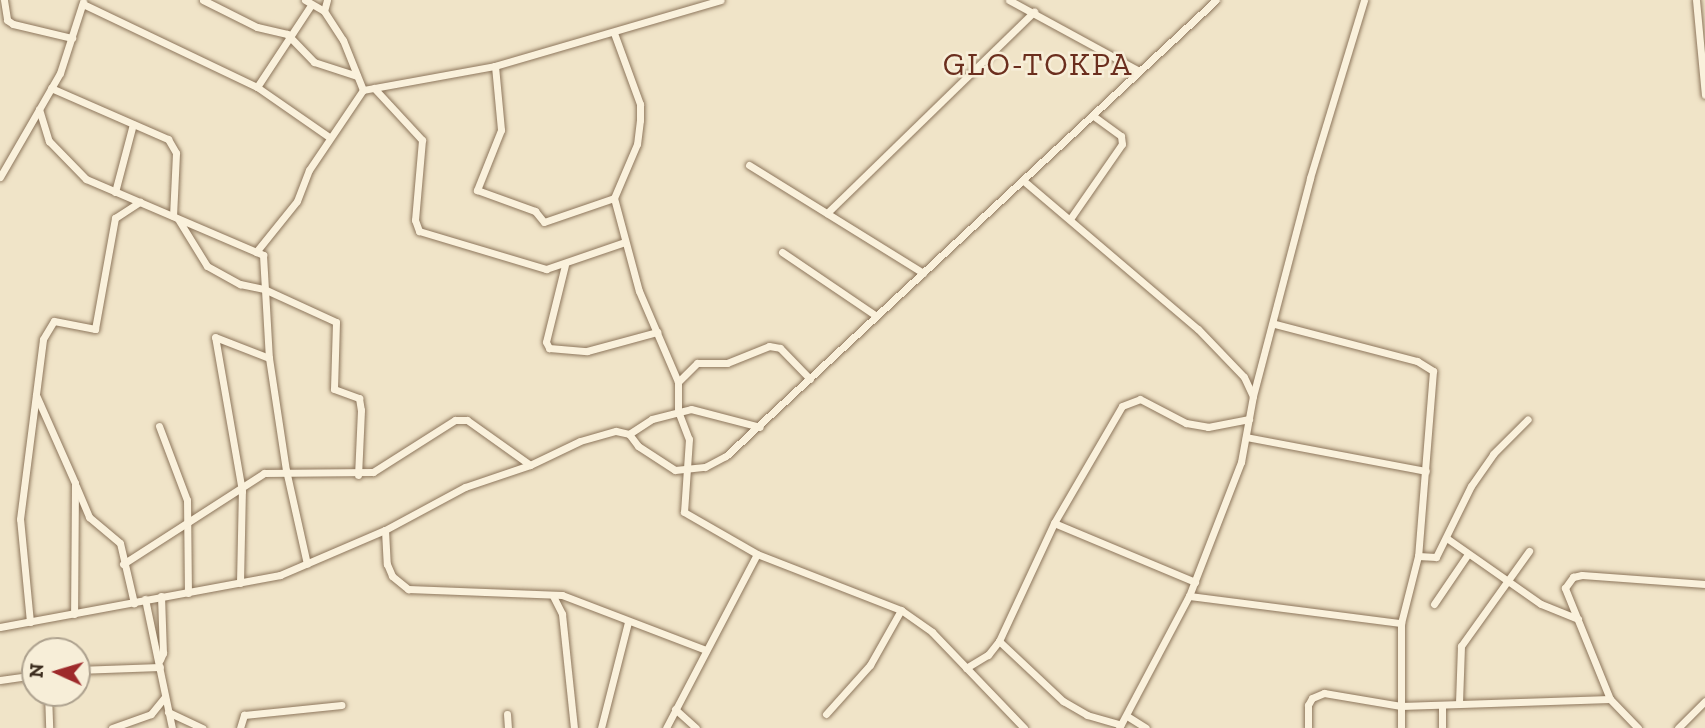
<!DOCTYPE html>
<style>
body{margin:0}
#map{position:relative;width:1705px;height:728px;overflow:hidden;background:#f0e4c8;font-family:"Zilla Slab",serif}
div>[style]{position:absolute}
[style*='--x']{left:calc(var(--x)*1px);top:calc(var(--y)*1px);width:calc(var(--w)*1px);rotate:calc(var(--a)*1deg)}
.roads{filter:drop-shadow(0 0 2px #8d765c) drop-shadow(0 0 2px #8d765c)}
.minor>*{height:7px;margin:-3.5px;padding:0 3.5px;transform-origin:3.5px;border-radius:3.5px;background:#faf1dc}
span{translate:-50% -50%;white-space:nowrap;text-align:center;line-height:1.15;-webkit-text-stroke:5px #f7eed8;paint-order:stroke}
.quarter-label{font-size:32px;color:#6b2e1e;letter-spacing:2px}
.north{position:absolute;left:21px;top:637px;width:70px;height:70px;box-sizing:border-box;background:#f7eed8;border:2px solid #ada18e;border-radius:50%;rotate:274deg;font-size:19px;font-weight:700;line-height:28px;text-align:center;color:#3d2e20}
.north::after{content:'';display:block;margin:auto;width:24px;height:32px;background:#9e2a2b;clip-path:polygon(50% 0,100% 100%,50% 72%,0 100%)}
</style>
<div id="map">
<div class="roads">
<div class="minor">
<i style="--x:4;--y:0;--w:20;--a:81"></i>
<i style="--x:7;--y:20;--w:7;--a:34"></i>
<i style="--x:13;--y:24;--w:61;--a:13.3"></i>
<i style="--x:203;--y:0;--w:60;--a:26.6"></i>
<i style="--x:257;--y:27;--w:31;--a:13"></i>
<i style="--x:287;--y:34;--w:39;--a:46"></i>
<i style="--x:314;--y:62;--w:45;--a:18"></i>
<i style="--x:305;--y:0;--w:22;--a:30"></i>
<i style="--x:327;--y:0;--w:11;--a:105"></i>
<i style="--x:324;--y:11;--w:35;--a:57"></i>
<i style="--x:343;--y:40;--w:54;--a:68.2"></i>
<i style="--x:1009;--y:0;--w:148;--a:28.6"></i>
<i style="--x:1696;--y:0;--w:95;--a:84.6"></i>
<i style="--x:83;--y:4;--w:193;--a:25.5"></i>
<i style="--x:257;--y:87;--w:88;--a:34.8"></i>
<i style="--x:614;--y:33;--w:76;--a:69.9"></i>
<i style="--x:640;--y:104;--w:16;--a:90"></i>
<i style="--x:640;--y:120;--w:24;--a:97"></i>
<i style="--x:637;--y:144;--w:59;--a:113.1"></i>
<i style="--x:614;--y:198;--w:96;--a:75"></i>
<i style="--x:639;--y:291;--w:99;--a:66.8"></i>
<i style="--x:678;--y:382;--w:29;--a:90"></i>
<i style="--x:678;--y:411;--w:30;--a:69"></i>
<i style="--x:689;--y:439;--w:73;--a:93.9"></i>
<i style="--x:684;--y:512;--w:84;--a:29.9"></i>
<i style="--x:757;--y:554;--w:155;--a:21.3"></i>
<i style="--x:901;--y:610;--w:38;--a:35"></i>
<i style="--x:932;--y:632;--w:133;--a:46.2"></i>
<i style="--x:495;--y:66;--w:64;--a:84.6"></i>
<i style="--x:501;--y:130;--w:65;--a:111.8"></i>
<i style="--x:477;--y:190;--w:62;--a:19.9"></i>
<i style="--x:535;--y:211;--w:14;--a:51"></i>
<i style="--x:544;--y:222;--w:74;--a:-18.9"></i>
<i style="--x:257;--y:87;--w:98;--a:-56.6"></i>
<i style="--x:51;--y:88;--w:128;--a:23.6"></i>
<i style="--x:168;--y:139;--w:16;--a:60"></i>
<i style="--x:176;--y:153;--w:63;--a:92.7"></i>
<i style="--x:374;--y:88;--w:71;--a:47.3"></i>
<i style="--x:422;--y:140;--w:80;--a:95"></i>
<i style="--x:415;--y:220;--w:12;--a:70"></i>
<i style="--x:419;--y:231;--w:133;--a:16.7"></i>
<i style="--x:546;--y:269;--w:83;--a:-18.9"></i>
<i style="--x:39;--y:109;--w:34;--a:73"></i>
<i style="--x:49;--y:141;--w:53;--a:45.8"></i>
<i style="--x:86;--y:179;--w:193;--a:23.2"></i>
<i style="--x:263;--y:255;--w:103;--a:86.7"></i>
<i style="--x:269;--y:358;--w:113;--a:81.4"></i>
<i style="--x:286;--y:470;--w:96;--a:77.4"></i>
<i style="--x:749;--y:165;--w:205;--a:31.8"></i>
<i style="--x:0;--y:177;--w:120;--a:-60"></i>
<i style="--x:60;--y:73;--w:75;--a:-72.1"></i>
<i style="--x:1025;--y:182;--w:227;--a:40.4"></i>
<i style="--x:1198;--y:329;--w:66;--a:46.2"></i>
<i style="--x:1244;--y:377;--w:21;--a:65"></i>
<i style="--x:115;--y:192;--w:70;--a:-75.2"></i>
<i style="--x:827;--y:213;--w:289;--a:-44.2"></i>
<i style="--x:178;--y:219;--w:55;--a:58.3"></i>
<i style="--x:207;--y:266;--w:38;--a:29"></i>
<i style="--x:240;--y:284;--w:25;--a:12"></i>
<i style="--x:264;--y:289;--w:79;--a:24.6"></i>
<i style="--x:336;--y:322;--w:67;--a:91.7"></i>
<i style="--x:334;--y:389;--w:27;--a:20"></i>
<i style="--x:359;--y:398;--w:12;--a:81"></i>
<i style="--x:361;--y:410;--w:65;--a:92.6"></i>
<i style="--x:1070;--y:219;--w:91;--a:-55.3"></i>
<i style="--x:1122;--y:144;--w:8;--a:-97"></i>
<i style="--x:1121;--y:136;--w:34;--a:-144"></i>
<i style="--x:256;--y:252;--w:65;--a:-51.2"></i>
<i style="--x:297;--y:201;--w:33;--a:-69"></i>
<i style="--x:309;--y:170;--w:97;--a:-56"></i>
<i style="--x:363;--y:90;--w:134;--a:-10.3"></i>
<i style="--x:495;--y:66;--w:235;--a:-16.3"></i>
<i style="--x:782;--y:252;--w:112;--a:34.1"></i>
<i style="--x:565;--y:265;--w:79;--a:103.9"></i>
<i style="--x:546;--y:342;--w:7;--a:63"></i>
<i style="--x:549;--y:348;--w:38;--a:5"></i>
<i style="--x:587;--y:351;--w:73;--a:-15.2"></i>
<i style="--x:1275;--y:324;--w:147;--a:14.6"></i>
<i style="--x:1417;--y:361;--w:19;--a:32"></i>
<i style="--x:1433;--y:371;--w:186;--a:94.6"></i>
<i style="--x:1418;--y:556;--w:69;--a:104.2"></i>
<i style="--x:1401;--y:623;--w:105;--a:90"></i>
<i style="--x:678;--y:382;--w:27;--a:-45"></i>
<i style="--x:697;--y:363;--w:30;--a:0"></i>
<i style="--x:727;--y:363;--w:45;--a:-22"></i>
<i style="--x:769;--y:346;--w:11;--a:10"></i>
<i style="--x:780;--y:348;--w:43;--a:45.9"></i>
<i style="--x:36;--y:395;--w:96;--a:66.1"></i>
<i style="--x:75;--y:483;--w:131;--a:90.4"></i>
<i style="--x:159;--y:426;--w:79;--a:69.3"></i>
<i style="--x:187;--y:500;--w:93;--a:89.4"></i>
<i style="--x:629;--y:434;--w:27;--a:-33"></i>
<i style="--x:652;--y:419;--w:40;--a:-14.4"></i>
<i style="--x:691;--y:409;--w:71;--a:14.6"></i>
<i style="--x:1246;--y:437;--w:183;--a:10.7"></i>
<i style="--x:76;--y:486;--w:34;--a:67"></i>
<i style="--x:89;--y:517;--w:40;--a:40"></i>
<i style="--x:120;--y:543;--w:62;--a:76.9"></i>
<i style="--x:1054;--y:523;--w:153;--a:22.7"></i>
<i style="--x:385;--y:530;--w:34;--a:87"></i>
<i style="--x:387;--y:564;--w:13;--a:67"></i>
<i style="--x:392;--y:576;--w:21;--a:39"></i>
<i style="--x:408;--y:589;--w:154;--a:2.2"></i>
<i style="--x:562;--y:595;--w:154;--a:20.9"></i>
<i style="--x:1448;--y:539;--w:113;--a:35"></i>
<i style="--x:1541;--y:604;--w:40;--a:22"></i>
<i style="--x:1418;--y:556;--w:18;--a:3"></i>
<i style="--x:1436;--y:557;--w:79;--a:-63.8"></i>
<i style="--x:1471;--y:486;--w:39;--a:-55"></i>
<i style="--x:1493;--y:454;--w:49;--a:-45"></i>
<i style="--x:123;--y:564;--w:168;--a:-32.8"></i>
<i style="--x:264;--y:473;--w:109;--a:-0.5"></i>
<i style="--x:373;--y:472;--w:97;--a:-32.4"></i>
<i style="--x:455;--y:420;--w:12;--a:0"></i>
<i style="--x:467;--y:420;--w:77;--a:35.5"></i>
<i style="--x:240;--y:583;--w:92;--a:-88.8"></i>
<i style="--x:242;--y:491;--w:156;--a:-99.9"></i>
<i style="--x:215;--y:337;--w:58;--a:21.3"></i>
<i style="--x:553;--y:596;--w:20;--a:63"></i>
<i style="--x:562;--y:614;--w:115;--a:84"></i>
<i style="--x:1189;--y:596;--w:214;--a:7.3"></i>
<i style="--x:145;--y:599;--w:132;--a:78.2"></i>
<i style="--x:1434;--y:604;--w:60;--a:-55.8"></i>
<i style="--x:30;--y:622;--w:103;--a:-95.5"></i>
<i style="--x:20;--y:519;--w:181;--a:-82.7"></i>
<i style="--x:43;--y:339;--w:21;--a:-59"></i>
<i style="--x:54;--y:321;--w:42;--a:11"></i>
<i style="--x:95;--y:329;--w:113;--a:-79.8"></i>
<i style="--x:115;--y:218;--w:30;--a:-33"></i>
<i style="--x:0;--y:627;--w:285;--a:-10.5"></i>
<i style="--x:280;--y:575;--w:114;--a:-23.2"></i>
<i style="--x:385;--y:530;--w:91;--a:-28.3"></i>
<i style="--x:465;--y:487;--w:69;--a:-18.7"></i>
<i style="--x:530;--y:465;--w:55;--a:-25.6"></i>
<i style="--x:580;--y:441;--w:37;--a:-16"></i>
<i style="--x:616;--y:431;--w:13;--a:13"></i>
<i style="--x:629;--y:434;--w:15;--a:53"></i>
<i style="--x:638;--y:446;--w:44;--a:33"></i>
<i style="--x:675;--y:470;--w:30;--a:-6"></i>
<i style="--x:705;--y:467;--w:24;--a:-28"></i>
<i style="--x:726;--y:456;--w:669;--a:-42.94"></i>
<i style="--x:999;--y:641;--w:88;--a:43.2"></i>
<i style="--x:1063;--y:701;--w:28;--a:30"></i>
<i style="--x:1087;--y:715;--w:35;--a:16"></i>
<i style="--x:160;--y:660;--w:8;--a:-67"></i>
<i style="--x:163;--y:653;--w:57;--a:-92"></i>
<i style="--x:966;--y:668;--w:26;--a:-31"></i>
<i style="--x:988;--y:655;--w:18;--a:-52"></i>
<i style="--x:999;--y:641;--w:130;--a:-65"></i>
<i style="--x:1054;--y:523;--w:135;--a:-59.8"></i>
<i style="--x:1122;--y:406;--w:19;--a:-21"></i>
<i style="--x:1140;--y:399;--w:52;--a:27.6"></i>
<i style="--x:1186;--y:423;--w:22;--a:10"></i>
<i style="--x:1208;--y:427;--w:42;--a:-11"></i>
<i style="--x:77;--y:670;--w:83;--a:-2.1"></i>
<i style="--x:0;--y:680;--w:35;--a:-8"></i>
<i style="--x:48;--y:693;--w:35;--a:88"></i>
<i style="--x:1459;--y:703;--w:57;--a:-88"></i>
<i style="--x:1461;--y:646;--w:117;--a:-54.4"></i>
<i style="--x:675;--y:709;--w:28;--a:42"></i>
<i style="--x:168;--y:712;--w:38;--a:25"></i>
<i style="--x:507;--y:714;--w:14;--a:86"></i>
<i style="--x:826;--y:714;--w:66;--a:-48.1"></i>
<i style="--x:870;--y:665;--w:63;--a:-60.6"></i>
<i style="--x:1127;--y:716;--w:22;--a:32"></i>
<i style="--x:112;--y:728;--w:41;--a:-19.7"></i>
<i style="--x:151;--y:714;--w:22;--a:-51"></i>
<i style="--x:240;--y:728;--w:14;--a:-73"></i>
<i style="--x:244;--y:715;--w:98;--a:-5.9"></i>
<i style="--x:601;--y:728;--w:109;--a:-75.7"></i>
<i style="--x:666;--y:728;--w:196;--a:-62.4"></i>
<i style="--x:1119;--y:728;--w:149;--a:-62.1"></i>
<i style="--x:1189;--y:596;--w:144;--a:-68.8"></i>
<i style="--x:1241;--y:462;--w:67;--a:-79.7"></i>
<i style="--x:1253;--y:396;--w:225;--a:-75.3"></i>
<i style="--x:1310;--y:178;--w:186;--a:-73.1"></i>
<i style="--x:1308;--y:728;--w:23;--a:-90"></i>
<i style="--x:1308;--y:705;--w:8;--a:-60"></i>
<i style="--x:1312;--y:698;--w:13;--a:-23"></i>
<i style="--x:1324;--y:693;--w:78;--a:9.6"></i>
<i style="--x:1401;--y:706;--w:209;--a:-1.9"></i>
<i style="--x:1442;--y:728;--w:22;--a:-90"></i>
<i style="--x:1638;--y:728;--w:40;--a:-134"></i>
<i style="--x:1610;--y:699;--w:120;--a:-112.1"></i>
<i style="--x:1565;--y:588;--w:14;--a:-54"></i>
<i style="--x:1573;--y:577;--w:9;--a:-13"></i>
<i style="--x:1582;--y:575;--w:123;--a:4.2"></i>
<i style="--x:1678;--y:728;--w:38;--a:-45"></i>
</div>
</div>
<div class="quarter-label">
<span style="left:1038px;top:64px">GLO-TOKPA</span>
</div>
<div class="north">N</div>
</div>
